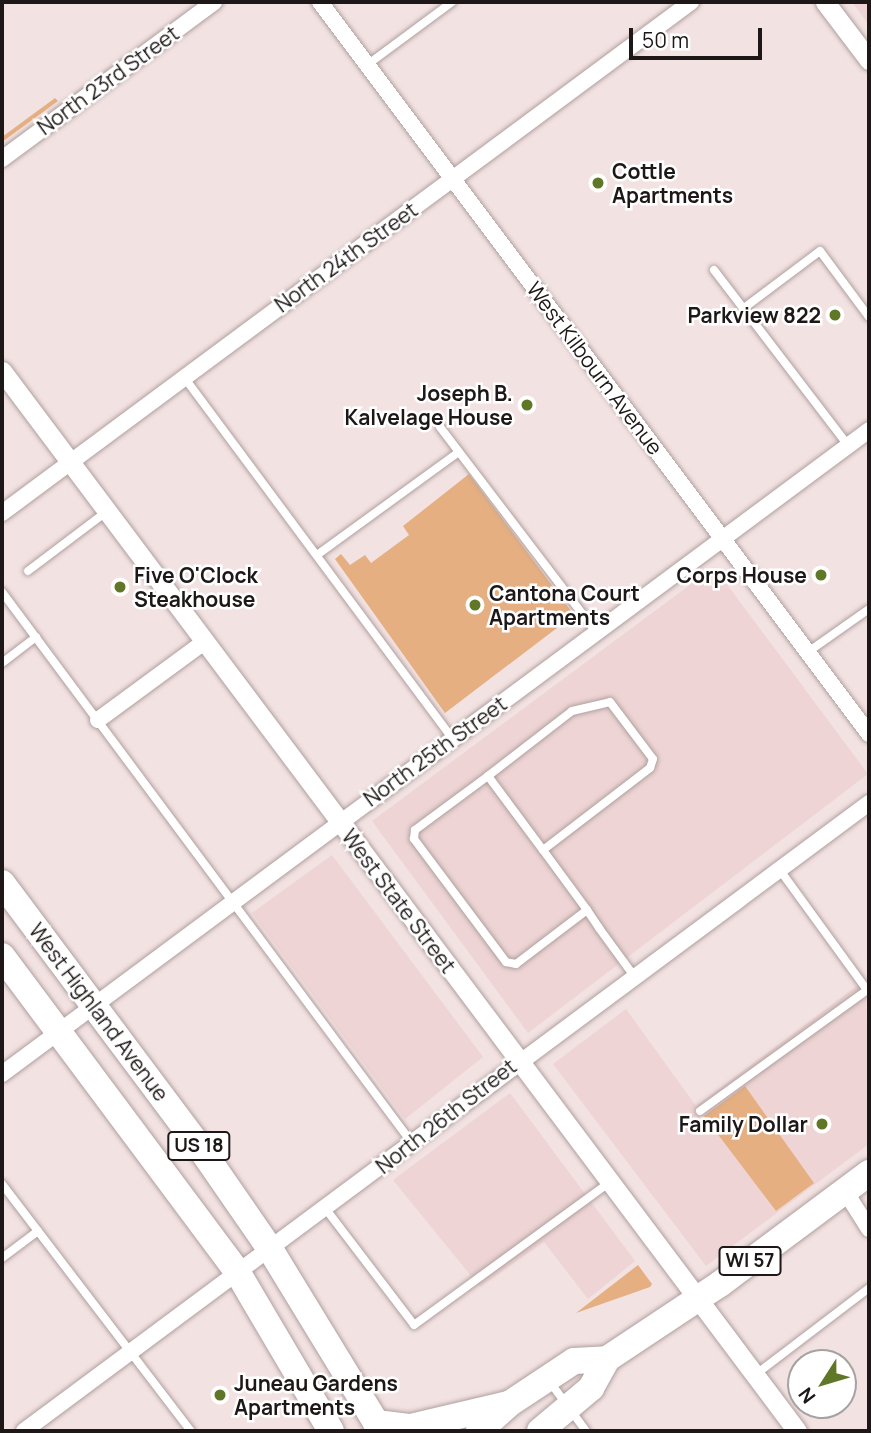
<!DOCTYPE html>
<style>
body{margin:0}
#map{position:relative;width:871px;height:1433px;overflow:hidden;background:#f3e2e2;font-family:Manrope,sans-serif}
div>[style]{position:absolute}
[style*='--x']{left:calc(var(--x)*1px);top:calc(var(--y)*1px);width:calc(var(--w)*1px);rotate:calc(var(--a)*1deg)}
.built>*{inset:0;background:#eed4d4}
.green>*{inset:0;background:#e5af81}
.roads{filter:drop-shadow(0 0 2px #afa09f) drop-shadow(0 0 2px #afa09f)}
.service>*{height:8px;margin:-4px;padding:0 4px;transform-origin:4px;border-radius:4px;background:#fff}
.minor>*{height:16px;margin:-8px;padding:0 8px;transform-origin:8px;border-radius:8px;background:#fff}
.tertiary>*{height:19px;margin:-9.5px;padding:0 9.5px;transform-origin:9.5px;border-radius:9.5px;background:#fff}
.primary>*{height:26px;margin:-13px;padding:0 13px;transform-origin:13px;border-radius:13px;background:#fff}
.dots>*{width:19px;height:19px;translate:-50% -50%;box-sizing:border-box;border:4px solid #fff;border-radius:50%}
span{translate:-50% -50%;white-space:nowrap;text-align:center;line-height:1.15;-webkit-text-stroke:5px #fff;paint-order:stroke}
.shield-label span{padding:2px 5px;background:#fff;border:2px solid;border-radius:5px;-webkit-text-stroke-width:0}
.shield-label{font-size:19px;color:#1d1717;font-weight:700}
.street-label{font-size:21px;color:#1d1717}
.poi-label{font-size:21px;color:#1d1717;font-weight:700}
.left{translate:0 -50%;text-align:left}
.right{translate:-100% -50%;text-align:right}
.frame{position:absolute;inset:0;border:4px solid #1d1717;pointer-events:none}
.north{position:absolute;left:787px;top:1349px;width:70px;height:70px;box-sizing:border-box;background:#fff;border:2px solid #a5a2a2;border-radius:50%;rotate:233deg;font-size:19px;font-weight:700;line-height:28px;text-align:center;color:#1d1717}
.north::after{content:'';display:block;margin:auto;width:24px;height:32px;background:#607728;clip-path:polygon(50% 0,100% 100%,50% 72%,0 100%)}
.scale{position:absolute;left:629px;top:28px;width:133px;height:32px;box-sizing:border-box;border:4px solid #1d1717;border-top:0;padding-left:9px;font-size:21px;line-height:24px;white-space:nowrap;color:#1d1717;-webkit-text-stroke:5px #fff;paint-order:stroke}
</style>
<div id="map">
<div class="built">
<i style="clip-path:polygon(852px 2px,869px 2px,869px 25px)"></i>
<i style="clip-path:polygon(714px 567px,868px 774px,528px 1033px,372px 821px)"></i>
<i style="clip-path:polygon(332px 855px,483px 1057px,405px 1119px,252px 913px)"></i>
<i style="clip-path:polygon(866px 979px,869px 1144px,706px 1266px,553px 1064px,626px 1009px,696px 1106px)"></i>
<i style="clip-path:polygon(510px 1093px,635px 1261px,588px 1299px,544px 1242px,480px 1287px,393px 1180px)"></i>
</div>
<div class="green">
<i style="clip-path:polygon(55px 98px,58px 101px,2px 142px,2px 137px)"></i>
<i style="clip-path:polygon(469px 474px,574px 615px,445px 713px,335px 559px,341px 554px,350px 565px,365px 555px,371px 563px,409px 535px,403px 526px)"></i>
<i style="clip-path:polygon(745px 1086px,814px 1183px,776px 1211px,704px 1116px)"></i>
<i style="clip-path:polygon(638px 1265px,652px 1284px,650px 1287px,576px 1313px)"></i>
</div>
<div class="roads">
<div class="service">
<i style="--x:367;--y:65;--w:106;--a:-36.5"></i>
<i style="--x:714;--y:270;--w:220;--a:52.6"></i>
<i style="--x:744;--y:308;--w:95;--a:-36.9"></i>
<i style="--x:820;--y:251;--w:82;--a:53.4"></i>
<i style="--x:184;--y:377;--w:451;--a:53.4"></i>
<i style="--x:440;--y:427;--w:258;--a:52.7"></i>
<i style="--x:317;--y:555;--w:175;--a:-36"></i>
<i style="--x:28;--y:571;--w:98;--a:-37.1"></i>
<i style="--x:2;--y:592;--w:687;--a:53.35"></i>
<i style="--x:808;--y:652;--w:75;--a:-35.2"></i>
<i style="--x:2;--y:663;--w:43;--a:-37.4"></i>
<i style="--x:488;--y:776;--w:106;--a:-37.7"></i>
<i style="--x:572;--y:711;--w:39;--a:-13"></i>
<i style="--x:610;--y:702;--w:71;--a:53"></i>
<i style="--x:653;--y:759;--w:9;--a:108"></i>
<i style="--x:650;--y:768;--w:135;--a:142.5"></i>
<i style="--x:587;--y:910;--w:89;--a:142.7"></i>
<i style="--x:516;--y:964;--w:10;--a:-169"></i>
<i style="--x:506;--y:962;--w:154;--a:-126.8"></i>
<i style="--x:414;--y:839;--w:9;--a:-84"></i>
<i style="--x:415;--y:830;--w:91;--a:-36.5"></i>
<i style="--x:488;--y:776;--w:92;--a:53.4"></i>
<i style="--x:543;--y:850;--w:74;--a:53.7"></i>
<i style="--x:587;--y:910;--w:22;--a:56"></i>
<i style="--x:599;--y:928;--w:59;--a:53.9"></i>
<i style="--x:700;--y:1111;--w:206;--a:-35.9"></i>
<i style="--x:867;--y:990;--w:150;--a:-126"></i>
<i style="--x:2;--y:1184;--w:311;--a:52.6"></i>
<i style="--x:325;--y:1208;--w:147;--a:52.7"></i>
<i style="--x:414;--y:1325;--w:243;--a:-36.1"></i>
<i style="--x:2;--y:1258;--w:45;--a:-36.9"></i>
<i style="--x:755;--y:1375;--w:143;--a:-37.3"></i>
<i style="--x:550;--y:1382;--w:61;--a:53.7"></i>
</div>
<div class="minor">
<i style="--x:320;--y:2;--w:915;--a:53.13"></i>
<i style="--x:2;--y:159;--w:264;--a:-36.5"></i>
<i style="--x:2;--y:513;--w:858;--a:-36.56"></i>
<i style="--x:98;--y:720;--w:130;--a:-36.3"></i>
<i style="--x:2;--y:1074;--w:1080;--a:-36.6"></i>
<i style="--x:845;--y:1191;--w:45;--a:57.7"></i>
<i style="--x:24;--y:1431;--w:1053;--a:-36.62"></i>
</div>
<div class="tertiary">
<i style="--x:825;--y:2;--w:73;--a:52.8"></i>
<i style="--x:2;--y:371;--w:1325;--a:53.13"></i>
</div>
<div class="primary">
<i style="--x:2;--y:883;--w:332;--a:53.2"></i>
<i style="--x:201;--y:1149;--w:121;--a:55.4"></i>
<i style="--x:270;--y:1249;--w:213;--a:58.6"></i>
<i style="--x:2;--y:956;--w:395;--a:53.3"></i>
<i style="--x:238;--y:1273;--w:183;--a:59.5"></i>
<i style="--x:376;--y:1423;--w:35;--a:7"></i>
<i style="--x:411;--y:1427;--w:100;--a:-13.3"></i>
<i style="--x:479;--y:1431;--w:40;--a:-42"></i>
<i style="--x:509;--y:1404;--w:78;--a:-33.5"></i>
<i style="--x:574;--y:1361;--w:33;--a:-3"></i>
<i style="--x:540;--y:1431;--w:67;--a:-40.1"></i>
<i style="--x:591;--y:1388;--w:33;--a:-61"></i>
<i style="--x:607;--y:1359;--w:136;--a:-33.6"></i>
<i style="--x:720;--y:1284;--w:186;--a:-36.7"></i>
</div>
</div>
<div class="dots">
<i style="left:598px;top:183px;background:#607728"></i>
<i style="left:835px;top:315px;background:#607728"></i>
<i style="left:527px;top:405px;background:#607728"></i>
<i style="left:821px;top:575px;background:#607728"></i>
<i style="left:120px;top:587px;background:#607728"></i>
<i style="left:475px;top:605px;background:#607728"></i>
<i style="left:822px;top:1124px;background:#607728"></i>
<i style="left:220px;top:1395px;background:#607728"></i>
</div>
<div class="shield-label">
<span style="left:199px;top:1146px">US 18</span>
<span style="left:750px;top:1261px">WI 57</span>
</div>
<div class="street-label">
<span style="left:108px;top:80px;rotate:-36deg">North 23rd Street</span>
<span style="left:346px;top:257px;rotate:-36deg">North 24th Street</span>
<span style="left:595px;top:368px;rotate:53deg">West Kilbourn Avenue</span>
<span style="left:435px;top:751px;rotate:-36deg">North 25th Street</span>
<span style="left:399px;top:901px;rotate:53deg">West State Street</span>
<span style="left:99px;top:1012px;rotate:53deg">West Highland Avenue</span>
<span style="left:446px;top:1116px;rotate:-38deg">North 26th Street</span>
</div>
<div class="poi-label">
<span class="left" style="left:612px;top:183px">Cottle<br>Apartments</span>
<span class="right" style="left:821px;top:315px">Parkview 822</span>
<span class="right" style="left:513px;top:405px">Joseph B.<br>Kalvelage House</span>
<span class="left" style="left:134px;top:587px">Five O'Clock<br>Steakhouse</span>
<span class="right" style="left:807px;top:575px">Corps House</span>
<span class="left" style="left:489px;top:605px">Cantona Court<br>Apartments</span>
<span class="right" style="left:808px;top:1124px">Family Dollar</span>
<span class="left" style="left:234px;top:1395px">Juneau Gardens<br>Apartments</span>
</div>
<div class="frame"></div>
<div class="north">N</div>
<div class="scale">50 m</div>
</div>
